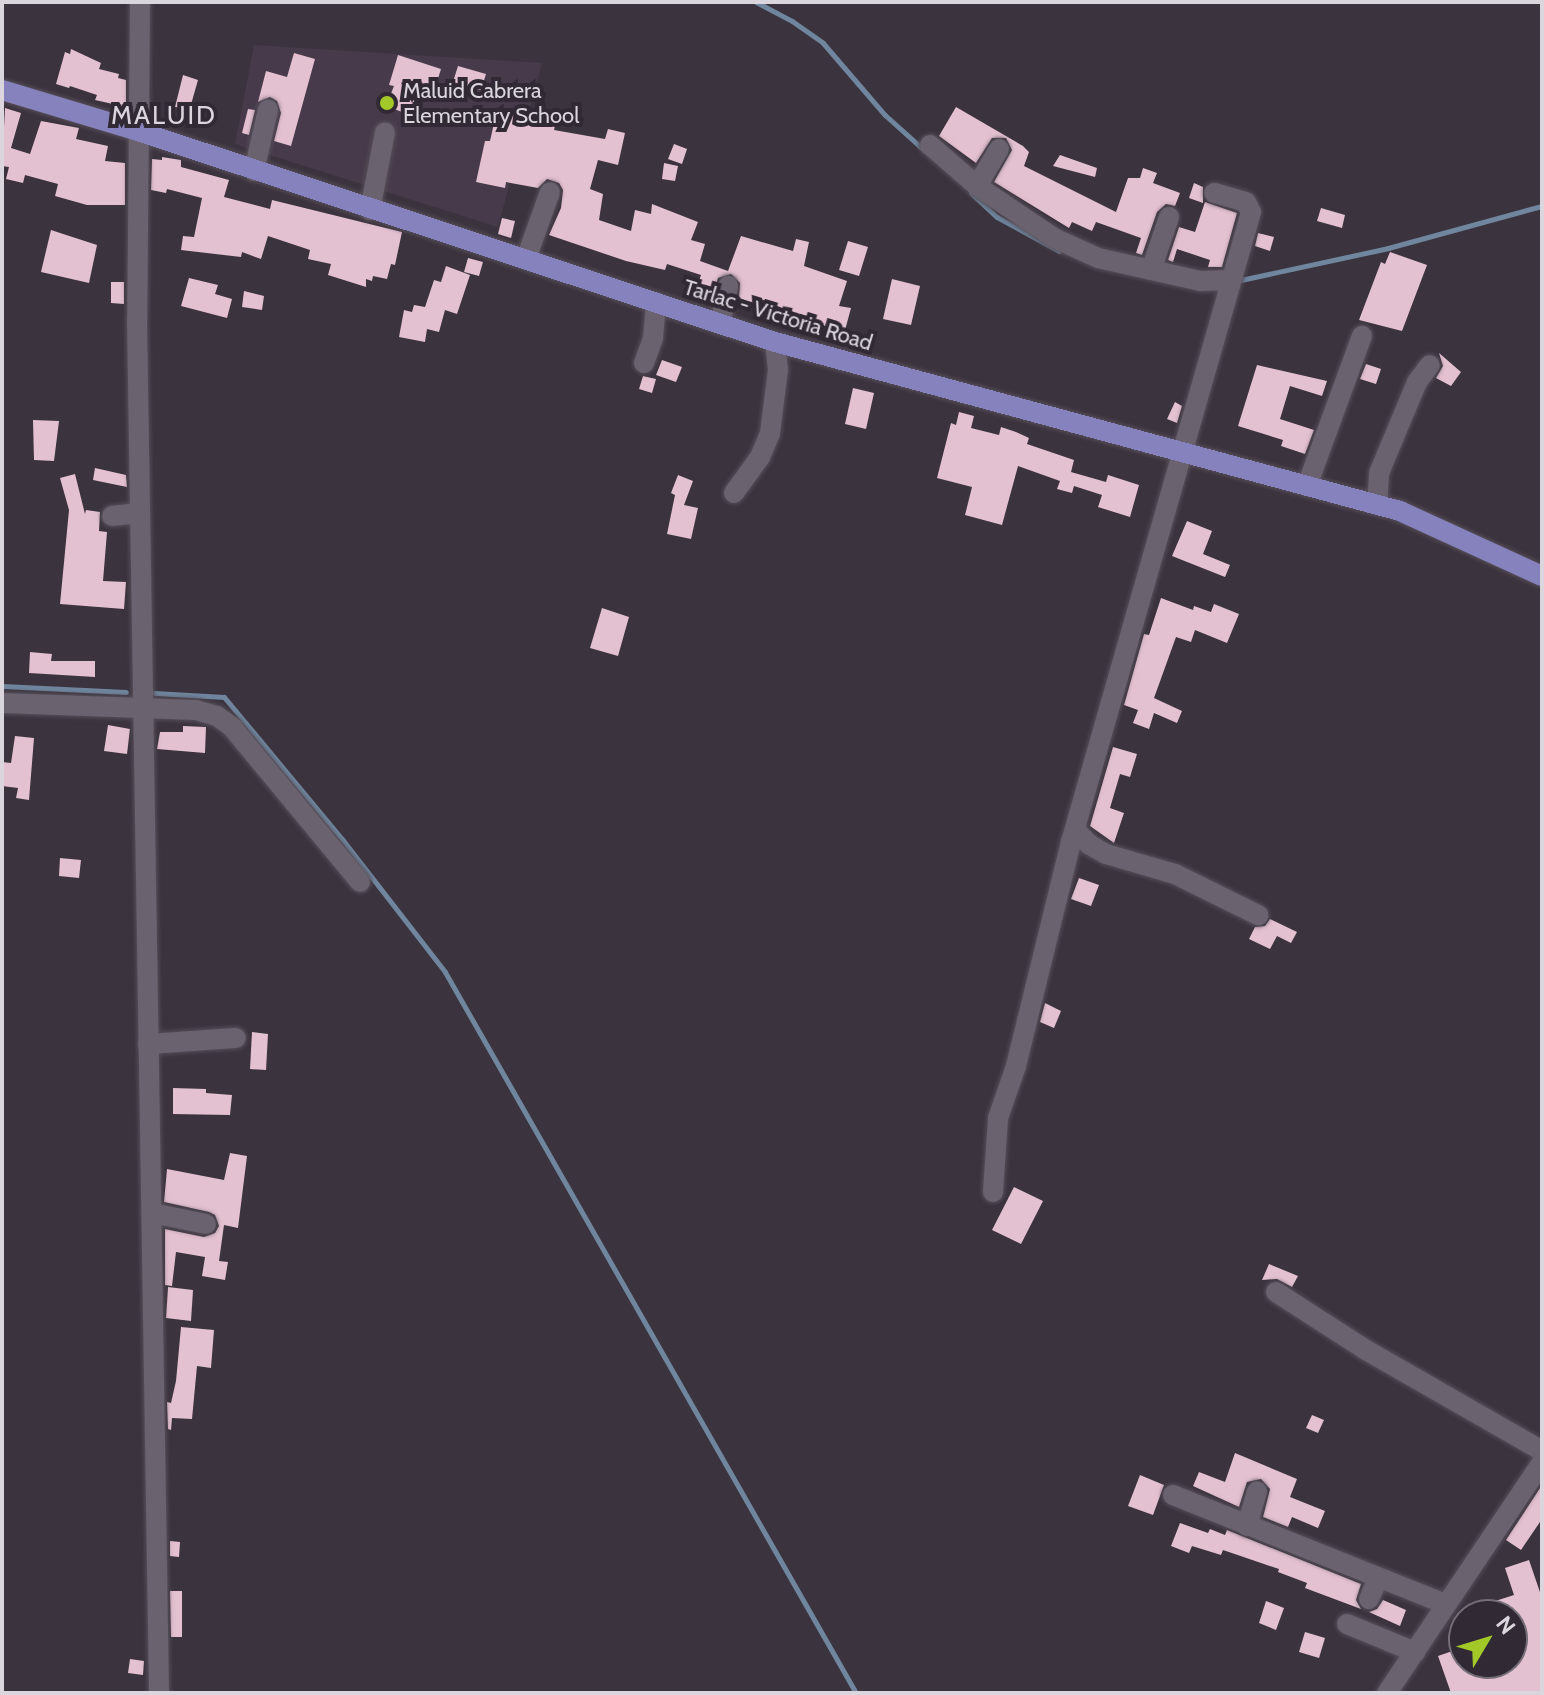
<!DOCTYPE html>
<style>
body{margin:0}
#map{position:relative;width:1544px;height:1695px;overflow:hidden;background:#3b333e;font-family:Cabin,sans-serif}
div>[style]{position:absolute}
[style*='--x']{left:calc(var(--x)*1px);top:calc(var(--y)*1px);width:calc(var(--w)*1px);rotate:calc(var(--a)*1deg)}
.built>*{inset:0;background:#473b4b}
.stream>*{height:5px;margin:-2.5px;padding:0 2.5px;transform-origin:2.5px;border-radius:2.5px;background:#6f869e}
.building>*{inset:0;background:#e4c1d1}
.roads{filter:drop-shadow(0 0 2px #564f59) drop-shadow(0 0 2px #564f59)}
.minor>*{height:20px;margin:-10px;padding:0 10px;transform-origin:10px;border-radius:10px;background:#6a626e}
.major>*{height:20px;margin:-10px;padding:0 10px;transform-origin:10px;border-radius:10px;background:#8682be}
.dots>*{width:22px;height:22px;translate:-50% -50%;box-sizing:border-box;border:4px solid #312934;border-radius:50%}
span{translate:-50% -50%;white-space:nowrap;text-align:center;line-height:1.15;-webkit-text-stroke:8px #312934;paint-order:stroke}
.poi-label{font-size:22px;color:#dbd6dd}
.left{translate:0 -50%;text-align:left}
.street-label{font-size:22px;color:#dbd6dd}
.quarter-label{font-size:26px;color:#dbd6dd;letter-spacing:2px}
.frame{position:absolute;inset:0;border:4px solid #dbd6dd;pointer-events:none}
.north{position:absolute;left:1448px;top:1599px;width:80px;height:80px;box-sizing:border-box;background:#312934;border:2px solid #756e78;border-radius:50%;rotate:52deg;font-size:22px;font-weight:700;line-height:32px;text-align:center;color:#dbd6dd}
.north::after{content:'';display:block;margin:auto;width:28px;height:36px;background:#a2c928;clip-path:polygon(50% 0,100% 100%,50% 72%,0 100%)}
</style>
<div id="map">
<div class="built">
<i style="clip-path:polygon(254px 45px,542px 63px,498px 227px,235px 144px)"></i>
</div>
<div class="stream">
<i style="--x:756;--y:2;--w:41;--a:27.8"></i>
<i style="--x:792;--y:21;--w:38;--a:35"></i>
<i style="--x:823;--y:43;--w:95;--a:49.3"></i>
<i style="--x:885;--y:115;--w:54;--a:42"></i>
<i style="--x:971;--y:193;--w:35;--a:43"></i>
<i style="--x:997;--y:217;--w:71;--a:28.7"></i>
<i style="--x:1236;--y:281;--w:156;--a:-12.2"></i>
<i style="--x:1388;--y:248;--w:160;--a:-15.3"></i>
<i style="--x:2;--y:686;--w:124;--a:2.8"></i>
<i style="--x:154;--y:693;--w:70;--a:3.3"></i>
<i style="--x:224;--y:697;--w:185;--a:50.3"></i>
<i style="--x:342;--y:839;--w:168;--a:52.2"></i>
<i style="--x:445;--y:972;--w:830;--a:60.32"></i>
</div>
<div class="building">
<i style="clip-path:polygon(71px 49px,101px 63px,99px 69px,119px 74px,118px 78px,126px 80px,126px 107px,95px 100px,97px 95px,70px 86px,69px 88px,56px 84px,65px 52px,70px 54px)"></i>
<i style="clip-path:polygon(294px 53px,315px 59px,291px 146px,274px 141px,281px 113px,277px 101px,270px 97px,258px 102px,266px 71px,287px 77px)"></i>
<i style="clip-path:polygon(398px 55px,441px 69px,432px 98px,422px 95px,413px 116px,386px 106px,394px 86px,389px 85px)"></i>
<i style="clip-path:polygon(458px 66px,486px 74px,481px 90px,453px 82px)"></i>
<i style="clip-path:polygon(183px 75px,198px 80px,190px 108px,175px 107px)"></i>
<i style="clip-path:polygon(956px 107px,1023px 146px,1029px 152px,1024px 166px,1116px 212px,1128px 178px,1140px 178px,1143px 168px,1157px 173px,1153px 183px,1180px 193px,1175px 206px,1166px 204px,1157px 212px,1142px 255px,1136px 253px,1141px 238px,1096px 222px,1092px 231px,1072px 222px,1069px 228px,994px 182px,1012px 150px,1006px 138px,992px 138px,976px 163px,939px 136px)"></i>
<i style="clip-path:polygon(5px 108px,21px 113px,11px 148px,30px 154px,41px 121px,79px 128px,76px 139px,108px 146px,105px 161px,125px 163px,125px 205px,87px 205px,55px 196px,58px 184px,25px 175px,23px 183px,6px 179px,9px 167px,2px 166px)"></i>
<i style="clip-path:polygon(248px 109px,255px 110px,249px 135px,242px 133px)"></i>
<i style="clip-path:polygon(497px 110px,532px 118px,533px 111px,557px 117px,554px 130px,605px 139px,608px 129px,625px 133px,618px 165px,598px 160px,590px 189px,603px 194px,599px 220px,631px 231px,635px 210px,651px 214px,652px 204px,698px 222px,691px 240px,705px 244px,700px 261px,728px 271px,741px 236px,793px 251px,796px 239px,809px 242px,804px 266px,847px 281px,839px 306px,851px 308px,844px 334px,761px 299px,759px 305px,739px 298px,740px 283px,731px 274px,718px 278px,712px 299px,695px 293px,701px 275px,667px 264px,665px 270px,626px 261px,549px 235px,561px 208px,563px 190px,559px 183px,547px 179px,538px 188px,506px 182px,505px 188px,476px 182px,485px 141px,490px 141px)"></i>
<i style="clip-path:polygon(674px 144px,687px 149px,682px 164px,668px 159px)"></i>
<i style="clip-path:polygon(1060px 155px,1097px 168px,1095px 177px,1053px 166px)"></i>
<i style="clip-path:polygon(162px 157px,181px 160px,181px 167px,229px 180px,224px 197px,270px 209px,272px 200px,402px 232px,395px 265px,391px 264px,387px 279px,373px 276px,372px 281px,366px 279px,366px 287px,328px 275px,331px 264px,308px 259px,310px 250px,268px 236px,261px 259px,242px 252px,241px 257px,181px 250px,183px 236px,194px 237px,202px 198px,167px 189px,166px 193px,151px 190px,152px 159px,162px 160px)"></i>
<i style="clip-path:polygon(664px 163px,678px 166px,675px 181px,662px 179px)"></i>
<i style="clip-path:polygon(1194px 183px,1203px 187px,1203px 203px,1189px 198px)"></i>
<i style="clip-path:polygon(1205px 202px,1237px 213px,1222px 267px,1208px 267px,1210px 260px,1177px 249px,1173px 262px,1168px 260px,1179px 227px,1195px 232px)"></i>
<i style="clip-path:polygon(1321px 208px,1345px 215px,1342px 228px,1317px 221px)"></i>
<i style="clip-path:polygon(502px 218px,515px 221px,511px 238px,498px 234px)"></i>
<i style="clip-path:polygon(51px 230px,97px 245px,89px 283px,41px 272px)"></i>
<i style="clip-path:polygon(1258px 233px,1274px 237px,1270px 251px,1255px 246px)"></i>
<i style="clip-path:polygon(848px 241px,868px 247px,859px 276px,839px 270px)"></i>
<i style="clip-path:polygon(1390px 252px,1427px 265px,1402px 331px,1359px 320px,1381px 262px,1385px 264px)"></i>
<i style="clip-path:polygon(468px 258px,483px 262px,479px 276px,464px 272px)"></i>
<i style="clip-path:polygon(446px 266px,470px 275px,457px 314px,445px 310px,439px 332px,427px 329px,425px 342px,399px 337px,404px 310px,412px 312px,414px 305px,425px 307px,434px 280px,441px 282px)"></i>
<i style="clip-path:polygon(189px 278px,218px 285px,215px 294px,232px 299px,227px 318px,181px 306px)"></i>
<i style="clip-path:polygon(892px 279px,920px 286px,911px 325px,883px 319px)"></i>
<i style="clip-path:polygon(111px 282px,124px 282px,124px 304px,111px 303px)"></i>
<i style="clip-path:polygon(244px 291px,264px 296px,262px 310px,242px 307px)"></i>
<i style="clip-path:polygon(1439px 353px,1461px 372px,1451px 386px,1436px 378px,1443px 366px)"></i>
<i style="clip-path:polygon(662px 360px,682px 367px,676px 382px,656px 375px)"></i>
<i style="clip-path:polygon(1366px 364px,1381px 369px,1376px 384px,1360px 379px)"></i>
<i style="clip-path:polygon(1257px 365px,1327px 381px,1322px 396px,1290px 386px,1280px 419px,1314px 430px,1305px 454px,1281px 446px,1283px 440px,1238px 426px)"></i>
<i style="clip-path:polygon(643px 376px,656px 379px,652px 393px,639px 389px)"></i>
<i style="clip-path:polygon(853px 388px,874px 393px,866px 429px,845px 424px)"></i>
<i style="clip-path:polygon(1175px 402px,1182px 406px,1177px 423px,1167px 419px)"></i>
<i style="clip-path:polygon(959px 412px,974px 416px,971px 428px,999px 435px,1001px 427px,1016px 432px,1029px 438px,1027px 444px,1074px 460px,1071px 472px,1106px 482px,1108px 475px,1139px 485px,1130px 517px,1098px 507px,1102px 495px,1074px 486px,1072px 493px,1057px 489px,1060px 481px,1018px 466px,1002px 525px,965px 515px,972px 487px,937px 478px,951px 423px,956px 425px)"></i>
<i style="clip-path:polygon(33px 420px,59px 421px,54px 461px,34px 460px)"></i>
<i style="clip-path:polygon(95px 468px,126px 475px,127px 487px,93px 480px)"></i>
<i style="clip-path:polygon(75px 474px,85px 514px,86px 510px,100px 512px,99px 531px,107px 532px,103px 581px,126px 582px,124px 609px,60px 604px,69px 510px,60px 478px)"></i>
<i style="clip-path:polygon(678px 475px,693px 481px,684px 505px,698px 508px,691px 539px,667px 534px,675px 495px,671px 493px)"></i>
<i style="clip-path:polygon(1187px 521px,1212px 531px,1203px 554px,1230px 565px,1225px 577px,1172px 556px)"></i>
<i style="clip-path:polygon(1161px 598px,1193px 610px,1194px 606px,1211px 612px,1214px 604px,1239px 614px,1227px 643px,1195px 630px,1191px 642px,1176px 637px,1154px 698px,1182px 711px,1177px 723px,1154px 713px,1149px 729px,1133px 723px,1138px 710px,1124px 705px,1144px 634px,1149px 635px)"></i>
<i style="clip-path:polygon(602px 608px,629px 617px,618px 656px,590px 648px)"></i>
<i style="clip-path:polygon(30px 652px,52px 654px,51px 661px,95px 661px,95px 677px,29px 673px)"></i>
<i style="clip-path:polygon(108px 725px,130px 729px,127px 754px,104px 751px)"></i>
<i style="clip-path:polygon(183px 726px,206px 727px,205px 753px,157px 749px,160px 732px,183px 732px)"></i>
<i style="clip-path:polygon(15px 736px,34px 738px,29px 800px,16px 798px,18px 788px,2px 786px,2px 762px,11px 763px)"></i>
<i style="clip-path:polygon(1113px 747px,1137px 754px,1130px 777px,1120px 774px,1110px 808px,1124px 813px,1114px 843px,1090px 826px)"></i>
<i style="clip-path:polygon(60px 858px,81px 860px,79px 878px,59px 876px)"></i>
<i style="clip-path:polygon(1079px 878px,1099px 885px,1091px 906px,1071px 899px)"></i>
<i style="clip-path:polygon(1270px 919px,1297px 932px,1291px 943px,1277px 936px,1270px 949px,1249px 939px,1255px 927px,1265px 926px)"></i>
<i style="clip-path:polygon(1045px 1003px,1061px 1011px,1054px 1028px,1040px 1022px)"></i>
<i style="clip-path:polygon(252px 1032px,268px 1034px,266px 1070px,250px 1069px)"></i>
<i style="clip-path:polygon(173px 1088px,206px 1089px,206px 1093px,232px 1095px,230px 1115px,173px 1114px)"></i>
<i style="clip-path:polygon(230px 1153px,247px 1156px,238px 1228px,224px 1225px,219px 1261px,228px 1262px,225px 1280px,202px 1276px,205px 1257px,176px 1252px,172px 1286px,165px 1285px,165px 1229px,204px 1237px,215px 1233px,219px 1226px,215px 1215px,209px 1212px,164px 1202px,167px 1169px,224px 1180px)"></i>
<i style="clip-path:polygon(1014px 1187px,1043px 1201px,1021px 1244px,992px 1230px)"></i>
<i style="clip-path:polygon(1269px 1264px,1298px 1276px,1292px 1287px,1277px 1279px,1262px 1280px)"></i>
<i style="clip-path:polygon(168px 1287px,193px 1290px,191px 1321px,166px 1318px)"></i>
<i style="clip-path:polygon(181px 1327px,214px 1330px,211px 1368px,197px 1366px,192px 1419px,172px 1418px,171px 1430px,168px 1429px,167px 1402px,171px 1403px,176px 1381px)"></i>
<i style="clip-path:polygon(1312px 1415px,1324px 1420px,1318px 1433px,1306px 1428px)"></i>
<i style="clip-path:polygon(1235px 1453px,1297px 1479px,1290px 1497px,1325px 1511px,1318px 1528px,1292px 1517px,1288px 1527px,1263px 1517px,1270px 1489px,1261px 1479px,1247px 1482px,1239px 1507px,1193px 1486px,1199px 1472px,1225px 1482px)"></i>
<i style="clip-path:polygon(1140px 1475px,1164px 1485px,1153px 1515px,1128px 1506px)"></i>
<i style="clip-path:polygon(1542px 1485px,1542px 1519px,1521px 1550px,1506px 1540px)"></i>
<i style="clip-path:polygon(1180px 1523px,1208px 1533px,1210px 1529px,1225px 1535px,1227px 1530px,1361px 1584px,1356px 1600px,1361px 1609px,1305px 1588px,1307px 1583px,1278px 1572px,1279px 1569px,1223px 1550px,1221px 1555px,1192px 1546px,1189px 1553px,1171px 1546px)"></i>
<i style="clip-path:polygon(170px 1541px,180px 1542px,179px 1557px,170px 1556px)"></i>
<i style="clip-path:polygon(1529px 1560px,1542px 1598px,1542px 1693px,1451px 1693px,1438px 1656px,1464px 1647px,1464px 1663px,1512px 1663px,1512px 1615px,1461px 1612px,1514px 1595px,1505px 1568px)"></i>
<i style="clip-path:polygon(170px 1591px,182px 1591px,182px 1637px,171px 1637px)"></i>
<i style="clip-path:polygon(1383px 1600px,1406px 1610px,1400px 1626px,1369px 1612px,1377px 1609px)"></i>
<i style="clip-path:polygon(1266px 1601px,1284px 1608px,1276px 1630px,1259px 1623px)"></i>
<i style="clip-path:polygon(1305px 1632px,1325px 1638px,1319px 1658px,1299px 1652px)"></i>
<i style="clip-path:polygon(130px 1659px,144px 1661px,143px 1675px,128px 1673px)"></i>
</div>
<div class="roads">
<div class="minor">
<i style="--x:140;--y:2;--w:318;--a:90.5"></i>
<i style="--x:137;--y:320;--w:1373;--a:89.08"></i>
<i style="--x:930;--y:145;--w:62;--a:41.1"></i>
<i style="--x:977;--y:186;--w:93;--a:34"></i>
<i style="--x:1054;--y:238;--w:48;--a:24.4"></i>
<i style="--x:1098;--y:258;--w:105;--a:12.7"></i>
<i style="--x:1200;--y:281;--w:30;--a:-2"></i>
<i style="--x:254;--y:171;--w:63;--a:-77.1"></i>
<i style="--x:977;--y:186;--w:43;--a:-59.3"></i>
<i style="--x:370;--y:210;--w:79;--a:-79.1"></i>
<i style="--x:526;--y:259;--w:71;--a:-70.3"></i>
<i style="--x:1151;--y:270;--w:56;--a:-71.2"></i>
<i style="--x:720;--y:324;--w:39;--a:-78"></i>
<i style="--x:644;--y:363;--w:27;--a:-70"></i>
<i style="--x:653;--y:338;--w:36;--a:-85"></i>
<i style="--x:1307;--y:486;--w:160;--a:-69.9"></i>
<i style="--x:734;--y:493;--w:44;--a:-54.2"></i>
<i style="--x:760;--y:457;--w:26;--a:-67"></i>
<i style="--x:770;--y:433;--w:64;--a:-82.8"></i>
<i style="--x:778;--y:370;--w:28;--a:-96"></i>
<i style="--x:1377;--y:505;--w:32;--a:-86"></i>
<i style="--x:1379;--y:473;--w:99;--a:-67.3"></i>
<i style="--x:1417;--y:382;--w:21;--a:-53"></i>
<i style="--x:112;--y:516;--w:28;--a:-6"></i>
<i style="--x:2;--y:703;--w:194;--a:2.1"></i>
<i style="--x:196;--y:710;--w:22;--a:16"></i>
<i style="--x:217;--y:716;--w:19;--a:36"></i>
<i style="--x:232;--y:727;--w:201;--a:50.4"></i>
<i style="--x:1075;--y:830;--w:21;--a:45"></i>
<i style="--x:1090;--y:845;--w:18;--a:29"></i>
<i style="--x:1106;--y:854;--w:72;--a:16.2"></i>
<i style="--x:1175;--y:874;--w:93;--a:26.3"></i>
<i style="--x:148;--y:1044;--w:88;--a:-3.9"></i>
<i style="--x:993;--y:1192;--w:74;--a:-86.1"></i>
<i style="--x:998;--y:1118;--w:55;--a:-70.9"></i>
<i style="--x:1016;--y:1066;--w:231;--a:-76.2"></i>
<i style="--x:1071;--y:842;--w:655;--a:-74.05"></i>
<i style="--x:1251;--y:212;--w:11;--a:-117"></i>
<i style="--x:1246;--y:202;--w:33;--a:-164"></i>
<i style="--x:152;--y:1213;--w:55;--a:11.5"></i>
<i style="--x:1276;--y:1292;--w:107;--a:32.8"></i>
<i style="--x:1366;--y:1350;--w:203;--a:29.8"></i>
<i style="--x:1173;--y:1495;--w:294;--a:21.8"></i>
<i style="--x:1247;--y:1526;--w:36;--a:-74"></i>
<i style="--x:1369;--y:1599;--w:22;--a:-66"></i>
<i style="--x:1347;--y:1624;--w:74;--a:22.4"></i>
<i style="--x:1387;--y:1693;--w:278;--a:-56.1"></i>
</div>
<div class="major">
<i style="--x:2;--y:90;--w:145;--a:16.8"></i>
<i style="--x:141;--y:132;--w:668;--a:18.33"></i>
<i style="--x:775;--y:342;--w:647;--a:15.13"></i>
<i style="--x:1400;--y:511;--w:156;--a:24.6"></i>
</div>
</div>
<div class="dots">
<i style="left:387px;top:103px;background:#a2c928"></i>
</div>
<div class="poi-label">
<span class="left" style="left:403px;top:103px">Maluid Cabrera<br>Elementary School</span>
</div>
<div class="street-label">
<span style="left:778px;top:315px;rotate:17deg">Tarlac - Victoria Road</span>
</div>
<div class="quarter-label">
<span style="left:164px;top:116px">MALUID</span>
</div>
<div class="frame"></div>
<div class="north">N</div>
</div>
